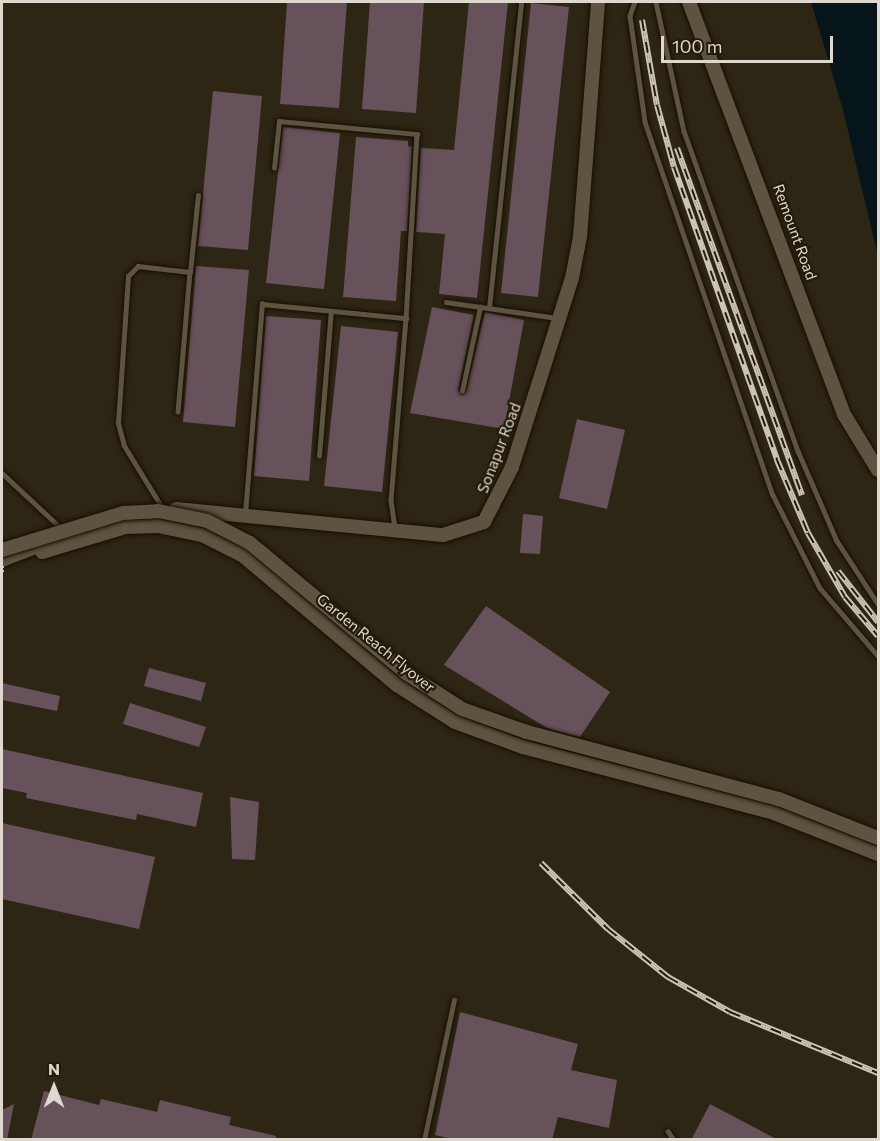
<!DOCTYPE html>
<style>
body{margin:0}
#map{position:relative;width:880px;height:1141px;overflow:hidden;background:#2e2614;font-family:Commissioner,sans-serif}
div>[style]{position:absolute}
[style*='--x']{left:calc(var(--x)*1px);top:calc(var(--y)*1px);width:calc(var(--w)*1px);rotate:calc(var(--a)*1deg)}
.water>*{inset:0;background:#061519}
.building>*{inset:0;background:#67515a}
.roads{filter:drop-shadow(0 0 2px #160f01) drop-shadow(0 0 2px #160f01)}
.lane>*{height:4.5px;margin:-2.25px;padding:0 2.25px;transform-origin:2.25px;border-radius:2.25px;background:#5d5340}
.secondary>*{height:14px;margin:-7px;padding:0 7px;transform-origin:7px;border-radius:7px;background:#5d5340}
.rail>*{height:6px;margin-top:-3px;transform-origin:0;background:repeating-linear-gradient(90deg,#241c0b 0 11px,#cbc4b9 0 22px);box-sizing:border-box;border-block:2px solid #cbc4b9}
.bridges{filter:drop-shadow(0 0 2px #160f01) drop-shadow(0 0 2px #160f01)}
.secondary-bridge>*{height:14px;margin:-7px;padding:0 7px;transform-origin:7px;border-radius:7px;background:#5d5340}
span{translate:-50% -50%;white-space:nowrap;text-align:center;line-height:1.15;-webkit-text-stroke:4.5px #241c0b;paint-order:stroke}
.street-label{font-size:15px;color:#ded8ce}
.frame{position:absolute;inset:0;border:3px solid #ded8ce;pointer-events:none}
.north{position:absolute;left:24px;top:1057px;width:60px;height:60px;-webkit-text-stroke:4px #241c0b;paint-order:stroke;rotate:0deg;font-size:16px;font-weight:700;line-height:24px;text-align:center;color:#ded8ce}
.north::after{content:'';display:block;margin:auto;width:21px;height:27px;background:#ded8ce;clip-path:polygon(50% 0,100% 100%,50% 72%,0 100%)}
.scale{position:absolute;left:661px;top:36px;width:172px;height:27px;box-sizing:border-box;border:3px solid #ded8ce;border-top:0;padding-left:8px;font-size:18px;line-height:21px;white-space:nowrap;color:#ded8ce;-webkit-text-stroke:4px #241c0b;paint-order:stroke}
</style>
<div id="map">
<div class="water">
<i style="clip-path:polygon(811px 2px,878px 2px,878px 256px,843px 110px)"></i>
</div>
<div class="building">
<i style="clip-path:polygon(287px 2px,347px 2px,339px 108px,280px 104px)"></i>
<i style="clip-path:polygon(370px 2px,424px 2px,416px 113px,362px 109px)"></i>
<i style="clip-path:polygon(469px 2px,508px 2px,477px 298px,439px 294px,445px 234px,416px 232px,421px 148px,454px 150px)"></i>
<i style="clip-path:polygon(531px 3px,569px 7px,538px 297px,501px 293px)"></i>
<i style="clip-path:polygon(213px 91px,262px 96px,248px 250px,198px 246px)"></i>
<i style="clip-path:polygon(283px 127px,340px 133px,324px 289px,266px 283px)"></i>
<i style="clip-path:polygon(356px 137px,408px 141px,408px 146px,412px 147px,407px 231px,401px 231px,396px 301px,343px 297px)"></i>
<i style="clip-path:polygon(196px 266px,249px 270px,235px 427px,183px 422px)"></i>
<i style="clip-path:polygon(432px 307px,474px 315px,458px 390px,462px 395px,466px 392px,485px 312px,524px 320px,504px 429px,410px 413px)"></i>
<i style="clip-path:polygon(266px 316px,321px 320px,309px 481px,254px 476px)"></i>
<i style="clip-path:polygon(341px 326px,398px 332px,382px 492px,324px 486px)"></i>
<i style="clip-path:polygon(577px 419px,625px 430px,607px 509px,559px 498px)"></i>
<i style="clip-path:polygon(523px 514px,543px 516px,540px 554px,520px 553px)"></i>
<i style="clip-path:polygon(486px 606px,610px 692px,580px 737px,547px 728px,444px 665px)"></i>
<i style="clip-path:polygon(149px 668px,206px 683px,201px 701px,144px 686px)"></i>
<i style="clip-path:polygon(2px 683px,60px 696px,57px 711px,2px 700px)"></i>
<i style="clip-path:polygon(130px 703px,206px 727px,199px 747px,123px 724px)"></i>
<i style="clip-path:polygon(2px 749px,203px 793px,196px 827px,137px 814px,136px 820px,26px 798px,27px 793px,2px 788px)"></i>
<i style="clip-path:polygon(230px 797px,259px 802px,255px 860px,232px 859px)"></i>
<i style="clip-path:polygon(2px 823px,155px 857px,139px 929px,2px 899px)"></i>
<i style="clip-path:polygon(460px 1012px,578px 1044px,571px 1070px,617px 1080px,609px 1128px,558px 1117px,552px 1140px,456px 1140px,435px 1135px)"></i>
<i style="clip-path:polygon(44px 1091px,99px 1105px,101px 1099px,157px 1112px,160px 1100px,231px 1117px,229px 1125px,276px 1136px,275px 1140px,31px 1140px)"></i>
<i style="clip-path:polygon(14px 1104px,7px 1140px,2px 1140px,2px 1110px)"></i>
<i style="clip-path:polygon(710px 1104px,778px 1140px,691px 1140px)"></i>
</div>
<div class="roads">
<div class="lane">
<i style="--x:635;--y:2;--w:15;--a:110"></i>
<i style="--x:630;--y:16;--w:107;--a:81.9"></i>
<i style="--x:645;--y:122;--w:394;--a:71.1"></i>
<i style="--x:773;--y:495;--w:104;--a:63.2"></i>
<i style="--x:820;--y:588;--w:89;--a:49.5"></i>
<i style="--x:656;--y:2;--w:132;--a:77.8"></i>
<i style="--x:684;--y:131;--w:340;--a:70.4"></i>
<i style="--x:798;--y:451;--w:98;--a:66.6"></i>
<i style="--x:837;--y:541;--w:75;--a:56.9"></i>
<i style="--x:274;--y:168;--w:47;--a:-83.9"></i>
<i style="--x:279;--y:121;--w:139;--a:5.4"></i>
<i style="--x:417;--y:134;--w:184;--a:93.4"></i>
<i style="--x:190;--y:272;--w:77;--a:-84.1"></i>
<i style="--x:446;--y:302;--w:112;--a:8.2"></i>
<i style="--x:489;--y:308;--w:308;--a:-84"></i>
<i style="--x:462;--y:391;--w:86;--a:-77.9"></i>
<i style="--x:319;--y:456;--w:145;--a:-85.3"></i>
<i style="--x:2;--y:473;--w:81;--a:43"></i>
<i style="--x:162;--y:508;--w:73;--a:-121.5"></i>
<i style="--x:124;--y:446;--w:24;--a:-105"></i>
<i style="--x:118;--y:423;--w:147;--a:-86.1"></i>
<i style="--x:128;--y:276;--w:14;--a:-45"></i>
<i style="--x:138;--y:266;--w:52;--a:6.6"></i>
<i style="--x:190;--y:272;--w:140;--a:94.9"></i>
<i style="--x:245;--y:514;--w:211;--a:-85.4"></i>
<i style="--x:262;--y:304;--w:145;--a:5.6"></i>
<i style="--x:406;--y:318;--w:183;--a:94.7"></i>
<i style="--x:391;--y:500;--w:28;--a:82"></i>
<i style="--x:668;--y:1131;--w:11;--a:56"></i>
<i style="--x:424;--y:1140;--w:143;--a:-77.9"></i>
</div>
<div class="secondary">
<i style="--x:689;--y:2;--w:442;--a:69.4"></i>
<i style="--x:845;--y:416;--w:63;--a:58.6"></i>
<i style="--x:176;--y:509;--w:268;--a:5.6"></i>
<i style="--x:443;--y:535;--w:43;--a:-17.6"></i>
<i style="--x:484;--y:522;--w:62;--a:-63"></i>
<i style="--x:512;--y:467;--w:198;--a:-72.4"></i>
<i style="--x:572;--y:278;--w:42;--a:-79"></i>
<i style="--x:580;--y:237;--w:236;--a:-85.6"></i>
<i style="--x:42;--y:552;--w:88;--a:-16.6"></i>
<i style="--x:126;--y:527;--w:32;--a:-2"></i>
<i style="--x:158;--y:526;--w:45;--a:11.6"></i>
<i style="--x:202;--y:535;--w:45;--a:26.6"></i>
<i style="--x:242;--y:555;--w:202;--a:40"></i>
<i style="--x:397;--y:685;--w:69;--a:32.5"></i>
<i style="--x:455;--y:722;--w:72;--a:20.2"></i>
<i style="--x:523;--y:747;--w:260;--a:14.7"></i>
<i style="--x:774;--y:813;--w:112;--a:21.5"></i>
<i style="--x:2;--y:560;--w:53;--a:-21.2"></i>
</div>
</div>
<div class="rail">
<i style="--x:642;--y:20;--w:86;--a:80"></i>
<i style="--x:657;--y:105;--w:64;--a:74.7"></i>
<i style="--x:674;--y:167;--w:311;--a:70.6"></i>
<i style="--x:777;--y:460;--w:79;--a:67"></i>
<i style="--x:808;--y:533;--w:74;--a:60"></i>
<i style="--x:845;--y:597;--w:51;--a:49.8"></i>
<i style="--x:677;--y:148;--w:369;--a:70.2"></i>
<i style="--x:2;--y:569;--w:2;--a:0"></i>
<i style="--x:838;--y:571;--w:65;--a:51.9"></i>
<i style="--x:541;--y:863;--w:94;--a:44.6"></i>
<i style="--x:608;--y:929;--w:77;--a:38.7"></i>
<i style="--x:668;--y:977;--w:71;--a:29.4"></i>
<i style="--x:730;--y:1012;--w:160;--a:22.4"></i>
</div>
<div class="bridges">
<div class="secondary-bridge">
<i style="--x:2;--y:550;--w:127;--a:-17"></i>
<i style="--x:123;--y:513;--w:35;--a:-3"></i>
<i style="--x:158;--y:511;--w:50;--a:11.5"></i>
<i style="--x:207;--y:521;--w:48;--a:27.1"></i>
<i style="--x:250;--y:543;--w:203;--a:39.8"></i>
<i style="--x:406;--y:673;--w:67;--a:32.7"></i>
<i style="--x:462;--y:709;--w:69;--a:19.5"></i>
<i style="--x:527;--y:732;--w:261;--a:14.9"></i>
<i style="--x:779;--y:799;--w:106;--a:21.5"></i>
</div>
</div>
<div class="street-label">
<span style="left:795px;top:232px;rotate:70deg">Remount Road</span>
<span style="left:499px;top:448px;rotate:-69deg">Sonapur Road</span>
<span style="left:376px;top:643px;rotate:39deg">Garden Reach Flyover</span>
</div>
<div class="frame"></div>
<div class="north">N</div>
<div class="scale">100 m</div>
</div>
